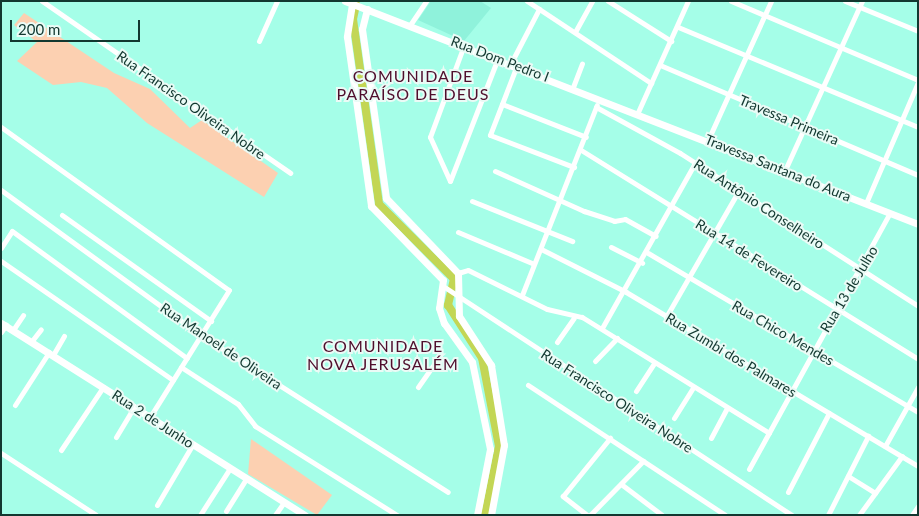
<!DOCTYPE html>
<meta charset="utf-8">
<style>
body{margin:0}
#map{position:relative;width:919px;height:516px;overflow:hidden;background:#a5fee8;font-family:Lato,sans-serif}
div>[style]{position:absolute}
[style*='--x']{left:calc(var(--x)*1px);top:calc(var(--y)*1px);width:calc(var(--w)*1px);rotate:calc(var(--a)*1deg)}
.built>*{inset:0;background:#8ff2db}
.green>*{inset:0;background:#fcd0b1}
.river>*{height:8px;margin:-4px;padding:0 4px;transform-origin:4px;border-radius:4px;background:#c3d655}
.street>*{height:5px;margin:-2.5px;padding:0 2.5px;transform-origin:2.5px;border-radius:2.5px;background:#fff}
.secondary>*{height:7px;margin:-3.5px;padding:0 3.5px;transform-origin:3.5px;border-radius:3.5px;background:#fff}
span{translate:-50% -50%;white-space:nowrap;text-align:center;line-height:1.15;-webkit-text-stroke:4px #ebfbf6;paint-order:stroke}
.street-label{font-size:14px;color:#123830}
.quarter-label{font-size:16px;color:#4f0e2c;letter-spacing:1px}
.frame{position:absolute;inset:0;border:2px solid #123830;pointer-events:none}
.scale{position:absolute;left:10px;top:20px;width:130px;height:22px;box-sizing:border-box;border:2px solid #123830;border-top:0;padding-left:6px;font-size:15px;line-height:18px;white-space:nowrap;color:#123830;-webkit-text-stroke:4px #ebfbf6;paint-order:stroke}
</style>
<div id="map">
<div class="built">
<i style="clip-path:polygon(431px 1px,480px 1px,491px 8px,464px 41px,418px 20px)"></i>
</div>
<div class="green">
<i style="clip-path:polygon(24px 13px,114px 73px,150px 89px,190px 128px,202px 120px,278px 173px,264px 197px,147px 123px,107px 88px,81px 82px,53px 85px,17px 61px,37px 42px,14px 25px)"></i>
<i style="clip-path:polygon(251px 439px,332px 495px,317px 515px,248px 474px)"></i>
</div>
<div class="river">
<i style="--x:356;--y:5;--w:14;--a:102"></i>
<i style="--x:353;--y:19;--w:187;--a:82"></i>
<i style="--x:379;--y:204;--w:106;--a:45"></i>
<i style="--x:454;--y:279;--w:27;--a:103"></i>
<i style="--x:448;--y:305;--w:63;--a:57.3"></i>
<i style="--x:482;--y:358;--w:90;--a:79.1"></i>
<i style="--x:499;--y:446;--w:70;--a:101.5"></i>
</div>
<div class="street">
<i style="--x:42;--y:1;--w:302;--a:34.7"></i>
<i style="--x:527;--y:1;--w:149;--a:33.5"></i>
<i style="--x:608;--y:1;--w:75;--a:32.4"></i>
<i style="--x:731;--y:1;--w:203;--a:22.9"></i>
<i style="--x:845;--y:1;--w:79;--a:22.3"></i>
<i style="--x:410;--y:25;--w:29;--a:-56"></i>
<i style="--x:678;--y:27;--w:260;--a:22.6"></i>
<i style="--x:575;--y:32;--w:35;--a:-61"></i>
<i style="--x:259;--y:41;--w:44;--a:-65.8"></i>
<i style="--x:464;--y:45;--w:98;--a:110.3"></i>
<i style="--x:430;--y:137;--w:48;--a:65.6"></i>
<i style="--x:450;--y:181;--w:132;--a:-68.7"></i>
<i style="--x:511;--y:63;--w:61;--a:-62.6"></i>
<i style="--x:517;--y:65;--w:75;--a:111.1"></i>
<i style="--x:490;--y:135;--w:90;--a:20.9"></i>
<i style="--x:660;--y:65;--w:280;--a:23.1"></i>
<i style="--x:573;--y:87;--w:25;--a:-69"></i>
<i style="--x:502;--y:104;--w:90;--a:21.4"></i>
<i style="--x:596;--y:107;--w:96;--a:28.7"></i>
<i style="--x:680;--y:153;--w:283;--a:32.7"></i>
<i style="--x:638;--y:112;--w:122;--a:-65.8"></i>
<i style="--x:1;--y:127;--w:280;--a:35.6"></i>
<i style="--x:229;--y:290;--w:150;--a:121.9"></i>
<i style="--x:708;--y:140;--w:153;--a:-65.6"></i>
<i style="--x:581;--y:150;--w:397;--a:31.8"></i>
<i style="--x:785;--y:170;--w:186;--a:-65.5"></i>
<i style="--x:495;--y:171;--w:98;--a:24.2"></i>
<i style="--x:584;--y:211;--w:32;--a:18"></i>
<i style="--x:614;--y:221;--w:11;--a:-10"></i>
<i style="--x:625;--y:219;--w:35;--a:29"></i>
<i style="--x:1;--y:190;--w:248;--a:36"></i>
<i style="--x:202;--y:336;--w:291;--a:32.4"></i>
<i style="--x:472;--y:201;--w:108;--a:21.8"></i>
<i style="--x:866;--y:203;--w:132;--a:-66.7"></i>
<i style="--x:62;--y:215;--w:183;--a:35.4"></i>
<i style="--x:458;--y:232;--w:82;--a:22.8"></i>
<i style="--x:611;--y:247;--w:35;--a:27"></i>
<i style="--x:1;--y:248;--w:20;--a:-57"></i>
<i style="--x:12;--y:231;--w:216;--a:36"></i>
<i style="--x:541;--y:249;--w:95;--a:26.8"></i>
<i style="--x:626;--y:292;--w:340;--a:30.8"></i>
<i style="--x:648;--y:253;--w:313;--a:30.5"></i>
<i style="--x:1;--y:261;--w:209;--a:34.7"></i>
<i style="--x:458;--y:273;--w:10;--a:-17"></i>
<i style="--x:468;--y:270;--w:88;--a:26.3"></i>
<i style="--x:547;--y:309;--w:36;--a:13"></i>
<i style="--x:582;--y:317;--w:220;--a:31.8"></i>
<i style="--x:443;--y:286;--w:417;--a:33.3"></i>
<i style="--x:522;--y:295;--w:204;--a:-68.5"></i>
<i style="--x:666;--y:317;--w:146;--a:-60.1"></i>
<i style="--x:602;--y:328;--w:189;--a:-60.6"></i>
<i style="--x:13;--y:330;--w:18;--a:-56"></i>
<i style="--x:1;--y:332;--w:9;--a:-54"></i>
<i style="--x:31;--y:342;--w:16;--a:-52"></i>
<i style="--x:557;--y:342;--w:29;--a:-55"></i>
<i style="--x:53;--y:355;--w:22;--a:-60"></i>
<i style="--x:595;--y:361;--w:32;--a:-46"></i>
<i style="--x:181;--y:367;--w:68;--a:33"></i>
<i style="--x:238;--y:404;--w:28;--a:52"></i>
<i style="--x:255;--y:426;--w:168;--a:32.1"></i>
<i style="--x:528;--y:385;--w:236;--a:33.4"></i>
<i style="--x:418;--y:387;--w:38;--a:-55"></i>
<i style="--x:636;--y:391;--w:33;--a:-57"></i>
<i style="--x:15;--y:405;--w:63;--a:-57.3"></i>
<i style="--x:674;--y:418;--w:36;--a:-58"></i>
<i style="--x:116;--y:437;--w:35;--a:-59"></i>
<i style="--x:711;--y:438;--w:34;--a:-62"></i>
<i style="--x:885;--y:446;--w:68;--a:-60.8"></i>
<i style="--x:61;--y:450;--w:76;--a:-56.3"></i>
<i style="--x:1;--y:453;--w:113;--a:33.1"></i>
<i style="--x:749;--y:469;--w:292;--a:-61.2"></i>
<i style="--x:848;--y:476;--w:32;--a:32"></i>
<i style="--x:621;--y:484;--w:51;--a:37.1"></i>
<i style="--x:788;--y:492;--w:89;--a:-62.6"></i>
<i style="--x:157;--y:505;--w:71;--a:-59.5"></i>
<i style="--x:226;--y:511;--w:39;--a:-58"></i>
<i style="--x:200;--y:515;--w:56;--a:-57.4"></i>
<i style="--x:275;--y:515;--w:16;--a:-55"></i>
<i style="--x:587;--y:515;--w:31;--a:-142"></i>
<i style="--x:563;--y:496;--w:75;--a:-51"></i>
<i style="--x:590;--y:515;--w:76;--a:-45.5"></i>
<i style="--x:828;--y:515;--w:89;--a:-63.1"></i>
<i style="--x:859;--y:515;--w:73;--a:-53.9"></i>
<i style="--x:912;--y:515;--w:11;--a:-56"></i>
</div>
<div class="secondary">
<i style="--x:345;--y:1;--w:615;--a:21.26"></i>
<i style="--x:352;--y:4;--w:33;--a:99"></i>
<i style="--x:347;--y:37;--w:171;--a:81.9"></i>
<i style="--x:371;--y:206;--w:103;--a:45.8"></i>
<i style="--x:443;--y:280;--w:28;--a:98"></i>
<i style="--x:439;--y:308;--w:16;--a:72"></i>
<i style="--x:444;--y:323;--w:48;--a:54.3"></i>
<i style="--x:472;--y:362;--w:89;--a:78.3"></i>
<i style="--x:490;--y:449;--w:67;--a:101.1"></i>
<i style="--x:367;--y:9;--w:21;--a:104"></i>
<i style="--x:362;--y:29;--w:171;--a:81.9"></i>
<i style="--x:386;--y:198;--w:104;--a:46.2"></i>
<i style="--x:458;--y:273;--w:43;--a:88.7"></i>
<i style="--x:459;--y:316;--w:59;--a:56.9"></i>
<i style="--x:491;--y:365;--w:81;--a:80.8"></i>
<i style="--x:504;--y:445;--w:71;--a:100.5"></i>
<i style="--x:1;--y:323;--w:360;--a:32.3"></i>
</div>
<div class="street-label">
<span style="left:500px;top:59px;rotate:21deg">Rua Dom Pedro I</span>
<span style="left:191px;top:105px;rotate:35deg">Rua Francisco Oliveira Nobre</span>
<span style="left:789px;top:120px;rotate:23deg">Travessa Primeira</span>
<span style="left:778px;top:168px;rotate:22deg">Travessa Santana do Aura</span>
<span style="left:759px;top:204px;rotate:33deg">Rua Antônio Conselheiro</span>
<span style="left:749px;top:255px;rotate:32deg">Rua 14 de Fevereiro</span>
<span style="left:849px;top:289px;rotate:-59deg">Rua 13 de Julho</span>
<span style="left:783px;top:333px;rotate:30deg">Rua Chico Mendes</span>
<span style="left:221px;top:346px;rotate:34deg">Rua Manoel de Oliveira</span>
<span style="left:731px;top:355px;rotate:31deg">Rua Zumbi dos Palmares</span>
<span style="left:617px;top:401px;rotate:33deg">Rua Francisco Oliveira Nobre</span>
<span style="left:153px;top:419px;rotate:33deg">Rua 2 de Junho</span>
</div>
<div class="quarter-label">
<span style="left:413px;top:85px">COMUNIDADE<br>PARAÍSO DE DEUS</span>
<span style="left:383px;top:355px">COMUNIDADE<br>NOVA JERUSALÉM</span>
</div>
<div class="frame"></div>
<div class="scale">200 m</div>
</div>
